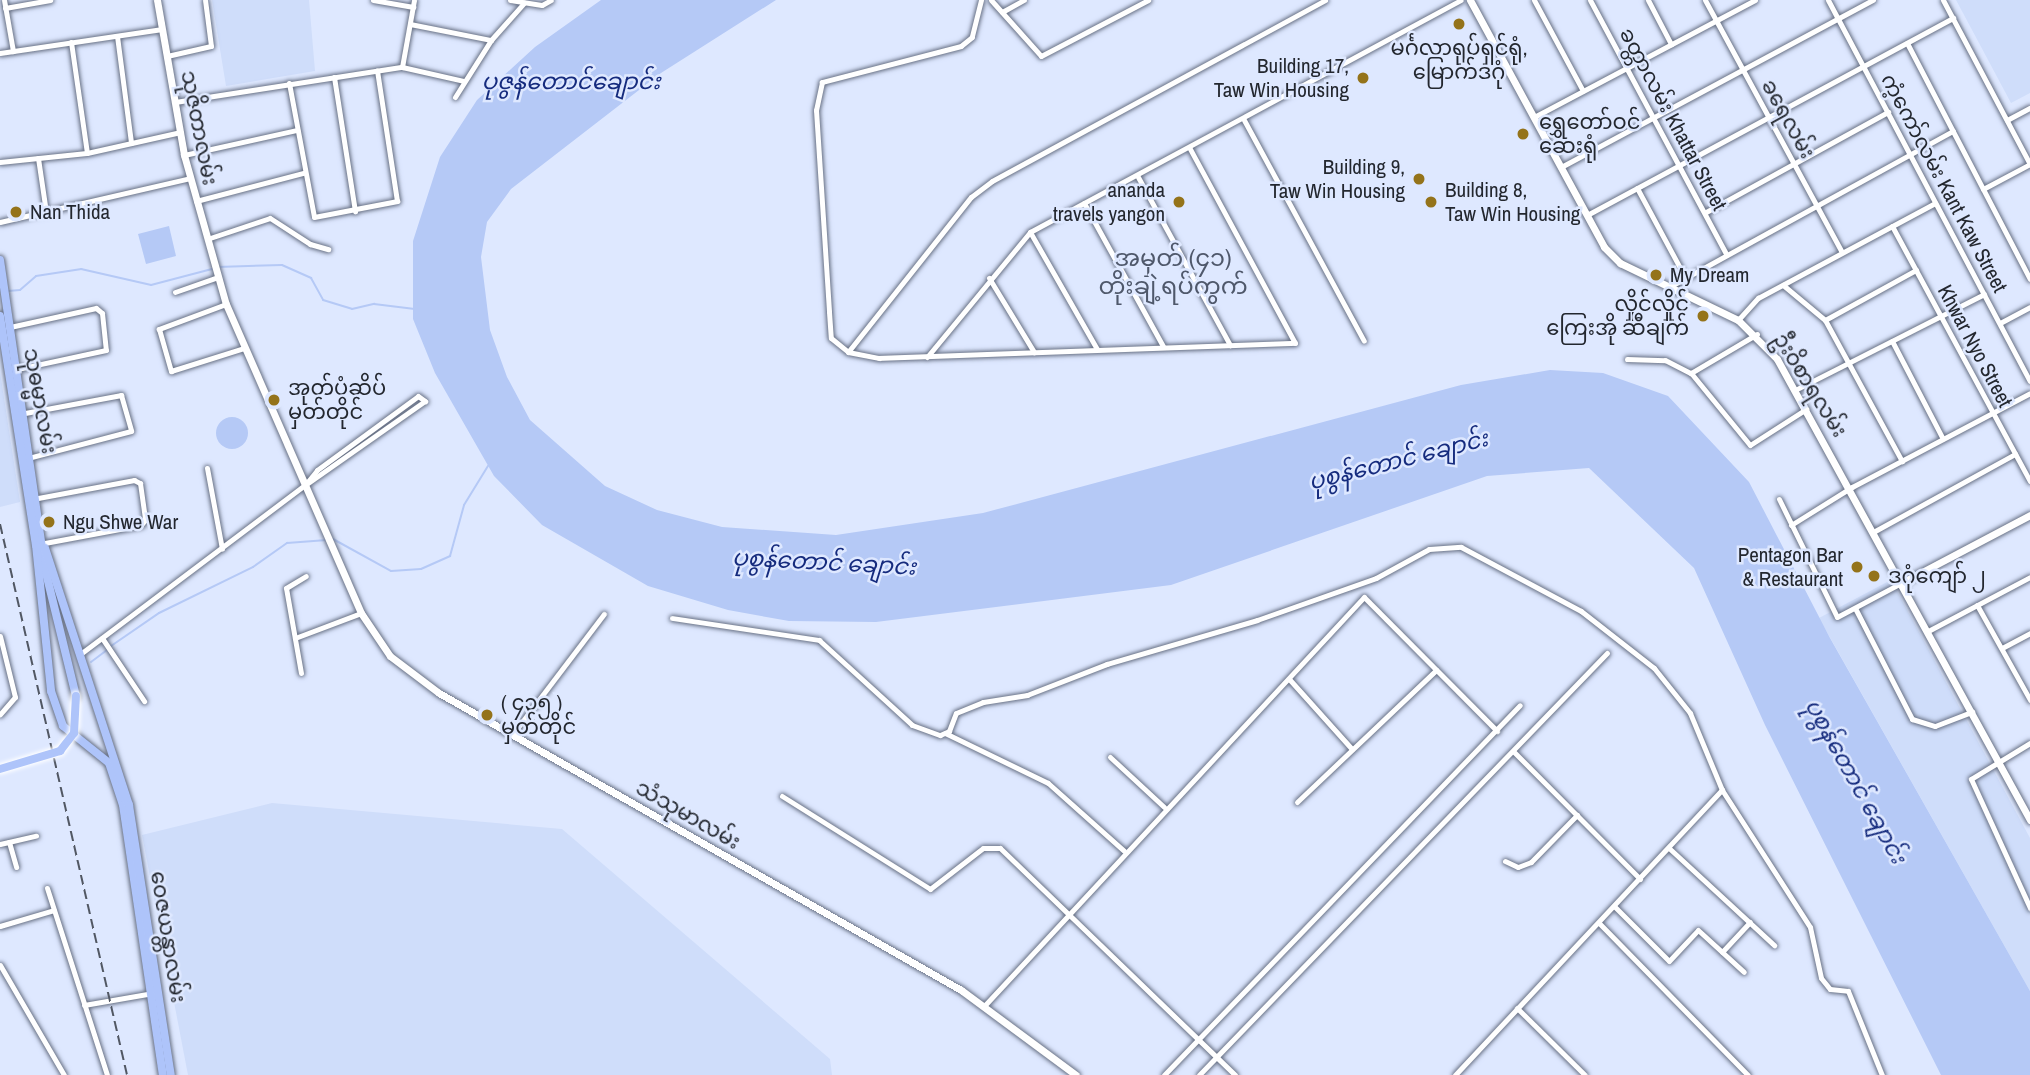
<!DOCTYPE html>
<meta charset="utf-8">
<style>
body{margin:0}
#map{position:relative;width:2030px;height:1075px;overflow:hidden;background:#dee8ff;font-family:"Archivo Narrow","Noto Sans Myanmar",sans-serif}
div>[style]{position:absolute}
[style*='--x']{left:calc(var(--x)*1px);top:calc(var(--y)*1px);width:calc(var(--w)*1px);rotate:calc(var(--a)*1deg)}
.built>*{inset:0;background:#cfddfa}
.water>*{inset:0;background:#b5c9f6}
.round{border-radius:50%}
.stream>*{height:2px;margin:-1px;padding:0 1px;transform-origin:1px;border-radius:1px;background:#b5c9f6}
.roads{filter:drop-shadow(0 0 2px #687185) drop-shadow(0 0 2px #687185)}
.street>*{height:5px;margin:-2.5px;padding:0 2.5px;transform-origin:2.5px;border-radius:2.5px;background:#fff}
.secondary>*{height:7px;margin:-3.5px;padding:0 3.5px;transform-origin:3.5px;border-radius:3.5px;background:#fff}
.primary>*{height:8px;margin:-4px;padding:0 4px;transform-origin:4px;border-radius:4px;background:#aec4fa}
.rail>*{height:2px;margin-top:-1px;transform-origin:0;background:repeating-linear-gradient(90deg,#515763 0 10px,transparent 0 15px)}
.bridges{filter:drop-shadow(0 0 2px #fff) drop-shadow(0 0 2px #fff)}
.primary-bridge>*{height:8px;margin:-4px;padding:0 4px;transform-origin:4px;border-radius:4px;background:#aec4fa}
.dots>*{width:19px;height:19px;translate:-50% -50%;box-sizing:border-box;border:4px solid #dee8ff;border-radius:50%}
span{translate:-50% -50%;white-space:nowrap;text-align:center;line-height:1.15;-webkit-text-stroke:5px #dee8ff;paint-order:stroke}
.poi-label{font-size:21px;color:#23272f}
.right{translate:-100% -50%;text-align:right}
.left{translate:0 -50%;text-align:left}
.street-label{font-size:21px;color:#23272f}
.water-label{font-size:23px;color:#152b7e;font-style:italic}
.quarter-label{font-size:24px;color:#4f586b}
</style>
<div id="map">
<div class="built">
<i style="clip-path:polygon(212px 0,309px 0,315px 71px,226px 86px)"></i>
<i style="clip-path:polygon(1956px 0,2030px 0,2030px 93px,2011px 103px)"></i>
<i style="clip-path:polygon(0 372px,20px 502px,0 507px)"></i>
<i style="clip-path:polygon(1891px 580px,2030px 838px,2030px 991px,1819px 618px)"></i>
<i style="clip-path:polygon(272px 803px,562px 829px,830px 1059px,832px 1075px,188px 1075px,142px 835px)"></i>
</div>
<div class="water">
<i style="clip-path:polygon(601px 0,776px 0,661px 73px,511px 189px,487px 222px,481px 257px,490px 330px,507px 377px,530px 420px,605px 486px,657px 510px,722px 527px,836px 535px,983px 513px,1461px 385px,1550px 370px,1603px 373px,1668px 396px,1749px 482px,1830px 638px,2030px 991px,2030px 1075px,1941px 1075px,1765px 725px,1694px 568px,1589px 468px,1487px 476px,1171px 585px,876px 622px,789px 621px,728px 610px,648px 586px,542px 525px,494px 476px,435px 373px,413px 319px,413px 241px,440px 157px,477px 100px,535px 47px)"></i>
<i style="clip-path:polygon(169px 226px,176px 256px,146px 264px,138px 234px)"></i>
<i class="round" style="left:216px;top:417px;width:32px;height:32px"></i>
</div>
<div class="stream">
<i style="--x:217;--y:267;--w:65;--a:-1.8"></i>
<i style="--x:282;--y:265;--w:32;--a:24"></i>
<i style="--x:311;--y:278;--w:25;--a:61"></i>
<i style="--x:323;--y:300;--w:30;--a:17"></i>
<i style="--x:352;--y:309;--w:23;--a:-13"></i>
<i style="--x:374;--y:304;--w:39;--a:7"></i>
<i style="--x:8;--y:291;--w:12;--a:-5"></i>
<i style="--x:20;--y:290;--w:21;--a:-41"></i>
<i style="--x:36;--y:276;--w:46;--a:-8.8"></i>
<i style="--x:81;--y:269;--w:72;--a:12.9"></i>
<i style="--x:151;--y:285;--w:63;--a:-14.7"></i>
<i style="--x:333;--y:539;--w:66;--a:28.9"></i>
<i style="--x:391;--y:571;--w:30;--a:-4"></i>
<i style="--x:421;--y:569;--w:32;--a:-24"></i>
<i style="--x:450;--y:556;--w:53;--a:-74.6"></i>
<i style="--x:464;--y:505;--w:46;--a:-58.4"></i>
<i style="--x:111;--y:646;--w:58;--a:-34.5"></i>
<i style="--x:159;--y:613;--w:105;--a:-26.1"></i>
<i style="--x:253;--y:567;--w:42;--a:-35.2"></i>
<i style="--x:287;--y:543;--w:40;--a:-4.3"></i>
<i style="--x:91;--y:662;--w:20;--a:-37"></i>
</div>
<div class="roads">
<div class="street">
<i style="--x:4;--y:0;--w:52;--a:80"></i>
<i style="--x:373;--y:0;--w:41;--a:9.9"></i>
<i style="--x:510;--y:0;--w:32;--a:9"></i>
<i style="--x:542;--y:5;--w:10;--a:-29"></i>
<i style="--x:981;--y:0;--w:38;--a:104"></i>
<i style="--x:972;--y:37;--w:14;--a:141"></i>
<i style="--x:961;--y:46;--w:144;--a:165.5"></i>
<i style="--x:822;--y:82;--w:29;--a:102"></i>
<i style="--x:816;--y:110;--w:202;--a:86.3"></i>
<i style="--x:829;--y:312;--w:26;--a:86"></i>
<i style="--x:831;--y:338;--w:22;--a:39"></i>
<i style="--x:848;--y:352;--w:32;--a:11"></i>
<i style="--x:879;--y:358;--w:416;--a:-2.1"></i>
<i style="--x:1295;--y:343;--w:221;--a:-118.4"></i>
<i style="--x:991;--y:0;--w:75;--a:48.2"></i>
<i style="--x:1041;--y:56;--w:121;--a:-27.6"></i>
<i style="--x:1534;--y:0;--w:103;--a:61.7"></i>
<i style="--x:1590;--y:0;--w:289;--a:61.8"></i>
<i style="--x:1648;--y:0;--w:50;--a:62.4"></i>
<i style="--x:1705;--y:0;--w:287;--a:61.5"></i>
<i style="--x:1828;--y:0;--w:431;--a:62.1"></i>
<i style="--x:1943;--y:0;--w:186;--a:62.1"></i>
<i style="--x:5;--y:8;--w:46;--a:-10.1"></i>
<i style="--x:1002;--y:12;--w:25;--a:-29"></i>
<i style="--x:410;--y:24;--w:83;--a:11.2"></i>
<i style="--x:117;--y:36;--w:108;--a:82.5"></i>
<i style="--x:71;--y:42;--w:112;--a:81.8"></i>
<i style="--x:1907;--y:43;--w:266;--a:62.5"></i>
<i style="--x:0;--y:53;--w:164;--a:-8.4"></i>
<i style="--x:167;--y:56;--w:45;--a:-12.8"></i>
<i style="--x:211;--y:46;--w:46;--a:-97.4"></i>
<i style="--x:402;--y:67;--w:64;--a:12.7"></i>
<i style="--x:334;--y:77;--w:136;--a:81.1"></i>
<i style="--x:289;--y:83;--w:136;--a:79.4"></i>
<i style="--x:314;--y:217;--w:85;--a:-10.9"></i>
<i style="--x:397;--y:201;--w:132;--a:-98.7"></i>
<i style="--x:455;--y:97;--w:67;--a:-57.7"></i>
<i style="--x:491;--y:40;--w:50;--a:-48.3"></i>
<i style="--x:175;--y:102;--w:230;--a:-8.8"></i>
<i style="--x:402;--y:67;--w:68;--a:-79.8"></i>
<i style="--x:1534;--y:117;--w:250;--a:-27.9"></i>
<i style="--x:1244;--y:120;--w:251;--a:61.5"></i>
<i style="--x:2007;--y:120;--w:26;--a:-28"></i>
<i style="--x:184;--y:155;--w:116;--a:-12.5"></i>
<i style="--x:38;--y:158;--w:55;--a:81.6"></i>
<i style="--x:0;--y:162;--w:87;--a:-5.9"></i>
<i style="--x:87;--y:153;--w:96;--a:-12.6"></i>
<i style="--x:1561;--y:167;--w:354;--a:-28.2"></i>
<i style="--x:1138;--y:177;--w:192;--a:61.3"></i>
<i style="--x:1637;--y:188;--w:101;--a:61.7"></i>
<i style="--x:1983;--y:189;--w:53;--a:-28"></i>
<i style="--x:196;--y:201;--w:111;--a:-14.7"></i>
<i style="--x:1084;--y:203;--w:163;--a:61.1"></i>
<i style="--x:1706;--y:212;--w:208;--a:-28.8"></i>
<i style="--x:1587;--y:215;--w:416;--a:-28.3"></i>
<i style="--x:0;--y:222;--w:195;--a:-13"></i>
<i style="--x:1892;--y:226;--w:290;--a:61.6"></i>
<i style="--x:1030;--y:232;--w:135;--a:60.2"></i>
<i style="--x:207;--y:239;--w:66;--a:-18.4"></i>
<i style="--x:270;--y:218;--w:48;--a:33"></i>
<i style="--x:310;--y:244;--w:19;--a:16"></i>
<i style="--x:989;--y:278;--w:87;--a:58.7"></i>
<i style="--x:1783;--y:285;--w:55;--a:39.8"></i>
<i style="--x:1825;--y:320;--w:161;--a:61.4"></i>
<i style="--x:1669;--y:287;--w:324;--a:-28.8"></i>
<i style="--x:175;--y:292;--w:46;--a:-19.2"></i>
<i style="--x:226;--y:304;--w:72;--a:159.5"></i>
<i style="--x:159;--y:329;--w:44;--a:74.1"></i>
<i style="--x:171;--y:371;--w:77;--a:-17.5"></i>
<i style="--x:1738;--y:320;--w:30;--a:-48"></i>
<i style="--x:1758;--y:298;--w:201;--a:-28.2"></i>
<i style="--x:1825;--y:320;--w:104;--a:-28.8"></i>
<i style="--x:2000;--y:323;--w:34;--a:-28"></i>
<i style="--x:10;--y:327;--w:88;--a:-12.5"></i>
<i style="--x:96;--y:308;--w:8;--a:40"></i>
<i style="--x:102;--y:313;--w:37;--a:84"></i>
<i style="--x:106;--y:350;--w:91;--a:167.9"></i>
<i style="--x:1757;--y:334;--w:77;--a:149.4"></i>
<i style="--x:1691;--y:373;--w:93;--a:50.7"></i>
<i style="--x:1750;--y:445;--w:67;--a:-32.7"></i>
<i style="--x:1892;--y:341;--w:110;--a:62.5"></i>
<i style="--x:848;--y:352;--w:198;--a:-51.6"></i>
<i style="--x:971;--y:197;--w:26;--a:-37"></i>
<i style="--x:992;--y:181;--w:379;--a:-28.5"></i>
<i style="--x:927;--y:357;--w:162;--a:-50.5"></i>
<i style="--x:1030;--y:232;--w:489;--a:-28.3"></i>
<i style="--x:1627;--y:359;--w:38;--a:2"></i>
<i style="--x:1665;--y:360;--w:29;--a:27"></i>
<i style="--x:1795;--y:390;--w:212;--a:-26.9"></i>
<i style="--x:25;--y:413;--w:98;--a:-10.6"></i>
<i style="--x:121;--y:395;--w:37;--a:74"></i>
<i style="--x:131;--y:431;--w:102;--a:165.3"></i>
<i style="--x:207;--y:468;--w:82;--a:79.5"></i>
<i style="--x:305;--y:485;--w:146;--a:-35"></i>
<i style="--x:38;--y:498;--w:98;--a:-10.6"></i>
<i style="--x:134;--y:480;--w:7;--a:27"></i>
<i style="--x:140;--y:483;--w:37;--a:82"></i>
<i style="--x:145;--y:520;--w:6;--a:129"></i>
<i style="--x:141;--y:525;--w:98;--a:169.4"></i>
<i style="--x:1779;--y:499;--w:131;--a:63.8"></i>
<i style="--x:1837;--y:617;--w:75;--a:-27.9"></i>
<i style="--x:1791;--y:525;--w:72;--a:-31.9"></i>
<i style="--x:1852;--y:487;--w:201;--a:-27.8"></i>
<i style="--x:1875;--y:531;--w:160;--a:-28.8"></i>
<i style="--x:1977;--y:605;--w:109;--a:60.8"></i>
<i style="--x:1855;--y:608;--w:125;--a:62.8"></i>
<i style="--x:1912;--y:719;--w:24;--a:17"></i>
<i style="--x:1935;--y:726;--w:40;--a:-21"></i>
<i style="--x:672;--y:618;--w:149;--a:8.5"></i>
<i style="--x:819;--y:640;--w:126;--a:42.4"></i>
<i style="--x:912;--y:725;--w:30;--a:20"></i>
<i style="--x:940;--y:735;--w:10;--a:-24"></i>
<i style="--x:949;--y:731;--w:19;--a:-69"></i>
<i style="--x:956;--y:713;--w:29;--a:-22"></i>
<i style="--x:983;--y:702;--w:45;--a:-9"></i>
<i style="--x:1027;--y:695;--w:86;--a:-21.2"></i>
<i style="--x:1107;--y:664;--w:156;--a:-16.3"></i>
<i style="--x:1257;--y:620;--w:126;--a:-19.4"></i>
<i style="--x:1376;--y:578;--w:60;--a:-28.7"></i>
<i style="--x:1429;--y:549;--w:32;--a:-4"></i>
<i style="--x:1461;--y:547;--w:136;--a:28.1"></i>
<i style="--x:1581;--y:611;--w:93;--a:38"></i>
<i style="--x:1654;--y:668;--w:58;--a:51.3"></i>
<i style="--x:1690;--y:713;--w:83;--a:67.4"></i>
<i style="--x:1722;--y:790;--w:163;--a:57.3"></i>
<i style="--x:1810;--y:927;--w:52;--a:77.8"></i>
<i style="--x:1821;--y:978;--w:14;--a:51"></i>
<i style="--x:1830;--y:989;--w:18;--a:6"></i>
<i style="--x:1848;--y:991;--w:91;--a:68"></i>
<i style="--x:1930;--y:630;--w:113;--a:-27.9"></i>
<i style="--x:0;--y:636;--w:63;--a:76.2"></i>
<i style="--x:15;--y:697;--w:23;--a:131"></i>
<i style="--x:102;--y:638;--w:76;--a:56.3"></i>
<i style="--x:295;--y:638;--w:71;--a:-20.7"></i>
<i style="--x:2002;--y:648;--w:32;--a:-28"></i>
<i style="--x:79;--y:655;--w:283;--a:-37"></i>
<i style="--x:305;--y:485;--w:19;--a:-51"></i>
<i style="--x:317;--y:470;--w:125;--a:-36.2"></i>
<i style="--x:418;--y:396;--w:9;--a:36"></i>
<i style="--x:301;--y:673;--w:86;--a:-100"></i>
<i style="--x:286;--y:588;--w:23;--a:-31"></i>
<i style="--x:1290;--y:680;--w:93;--a:48.1"></i>
<i style="--x:945;--y:733;--w:114;--a:25.9"></i>
<i style="--x:1048;--y:783;--w:102;--a:41.8"></i>
<i style="--x:512;--y:735;--w:152;--a:-52.8"></i>
<i style="--x:2030;--y:743;--w:69;--a:148.6"></i>
<i style="--x:1971;--y:779;--w:142;--a:65.4"></i>
<i style="--x:1514;--y:752;--w:179;--a:45.2"></i>
<i style="--x:1110;--y:757;--w:74;--a:42.8"></i>
<i style="--x:782;--y:796;--w:175;--a:32.1"></i>
<i style="--x:930;--y:889;--w:67;--a:-37.7"></i>
<i style="--x:983;--y:848;--w:17;--a:0"></i>
<i style="--x:1000;--y:848;--w:327;--a:44"></i>
<i style="--x:1297;--y:802;--w:192;--a:-43.5"></i>
<i style="--x:9;--y:842;--w:26;--a:74"></i>
<i style="--x:0;--y:844;--w:37;--a:-13"></i>
<i style="--x:1670;--y:849;--w:142;--a:42.7"></i>
<i style="--x:1505;--y:861;--w:14;--a:25"></i>
<i style="--x:1518;--y:867;--w:14;--a:-21"></i>
<i style="--x:1531;--y:862;--w:66;--a:-45.6"></i>
<i style="--x:47;--y:888;--w:196;--a:72.2"></i>
<i style="--x:1615;--y:907;--w:76;--a:45"></i>
<i style="--x:1669;--y:961;--w:42;--a:-46.9"></i>
<i style="--x:1698;--y:930;--w:62;--a:42.4"></i>
<i style="--x:1599;--y:923;--w:213;--a:45.6"></i>
<i style="--x:0;--y:926;--w:56;--a:-16.5"></i>
<i style="--x:1722;--y:952;--w:41;--a:-47"></i>
<i style="--x:0;--y:965;--w:127;--a:59.8"></i>
<i style="--x:84;--y:1005;--w:70;--a:-9.9"></i>
<i style="--x:985;--y:1005;--w:557;--a:-47.11"></i>
<i style="--x:1364;--y:597;--w:189;--a:45.2"></i>
<i style="--x:1517;--y:1008;--w:95;--a:44.6"></i>
<i style="--x:1164;--y:1075;--w:513;--a:-46.1"></i>
<i style="--x:1199;--y:1075;--w:587;--a:-45.97"></i>
<i style="--x:1455;--y:1075;--w:391;--a:-46.9"></i>
</div>
<div class="secondary">
<i style="--x:157;--y:0;--w:157;--a:80.1"></i>
<i style="--x:184;--y:155;--w:155;--a:74.3"></i>
<i style="--x:226;--y:304;--w:337;--a:66.4"></i>
<i style="--x:361;--y:613;--w:52;--a:56"></i>
<i style="--x:390;--y:656;--w:61;--a:37.1"></i>
<i style="--x:439;--y:693;--w:601;--a:29.64"></i>
<i style="--x:961;--y:990;--w:143;--a:36.5"></i>
<i style="--x:1470;--y:0;--w:281;--a:61.5"></i>
<i style="--x:1604;--y:247;--w:23;--a:45"></i>
<i style="--x:1620;--y:263;--w:131;--a:25.8"></i>
<i style="--x:1738;--y:320;--w:55;--a:45"></i>
<i style="--x:1777;--y:359;--w:526;--a:61.24"></i>
<i style="--x:1903;--y:582;--w:144;--a:-27.8"></i>
</div>
<div class="primary">
<i style="--x:0;--y:260;--w:312;--a:81.7"></i>
<i style="--x:45;--y:569;--w:131;--a:76.3"></i>
<i style="--x:0;--y:316;--w:232;--a:81.1"></i>
<i style="--x:36;--y:545;--w:147;--a:84.1"></i>
<i style="--x:51;--y:691;--w:37;--a:71"></i>
<i style="--x:63;--y:726;--w:59;--a:38.8"></i>
<i style="--x:109;--y:763;--w:44;--a:71.6"></i>
<i style="--x:123;--y:805;--w:273;--a:81.6"></i>
<i style="--x:45;--y:548;--w:270;--a:71.9"></i>
<i style="--x:129;--y:805;--w:273;--a:81.2"></i>
</div>
</div>
<div class="rail">
<i style="--x:0;--y:524;--w:565;--a:77.02"></i>
</div>
<div class="bridges">
<div class="primary-bridge">
<i style="--x:0;--y:769;--w:63;--a:-16.7"></i>
<i style="--x:60;--y:751;--w:23;--a:-52"></i>
<i style="--x:74;--y:733;--w:37;--a:-87"></i>
</div>
</div>
<div class="dots">
<i style="left:1459px;top:24px;background:#94731a"></i>
<i style="left:1363px;top:78px;background:#94731a"></i>
<i style="left:1523px;top:134px;background:#94731a"></i>
<i style="left:1419px;top:179px;background:#94731a"></i>
<i style="left:1179px;top:202px;background:#94731a"></i>
<i style="left:1431px;top:202px;background:#94731a"></i>
<i style="left:16px;top:212px;background:#94731a"></i>
<i style="left:1656px;top:275px;background:#94731a"></i>
<i style="left:1703px;top:316px;background:#94731a"></i>
<i style="left:274px;top:400px;background:#94731a"></i>
<i style="left:49px;top:522px;background:#94731a"></i>
<i style="left:1857px;top:567px;background:#94731a"></i>
<i style="left:1874px;top:576px;background:#94731a"></i>
<i style="left:487px;top:715px;background:#94731a"></i>
</div>
<div class="poi-label">
<span style="left:1459px;top:60px">မင်္ဂလာရုပ်ရှင်ရုံ,<br>မြောက်ဒဂုံ</span>
<span class="right" style="left:1349px;top:78px">Building 17,<br>Taw Win Housing</span>
<span class="left" style="left:1539px;top:134px">ရွှေတော်ဝင်<br>ဆေးရုံ</span>
<span class="right" style="left:1405px;top:179px">Building 9,<br>Taw Win Housing</span>
<span class="right" style="left:1165px;top:202px">ananda<br>travels yangon</span>
<span class="left" style="left:1445px;top:202px">Building 8,<br>Taw Win Housing</span>
<span class="left" style="left:30px;top:212px">Nan Thida</span>
<span class="left" style="left:1670px;top:275px">My Dream</span>
<span class="right" style="left:1689px;top:316px">လှိုင်လှိုင်<br>ကြေးအို ဆီချက်</span>
<span class="left" style="left:288px;top:400px">အုတ်ပုံဆိပ်<br>မှတ်တိုင်</span>
<span class="left" style="left:63px;top:522px">Ngu Shwe War</span>
<span class="right" style="left:1843px;top:567px">Pentagon Bar<br>&amp; Restaurant</span>
<span class="left" style="left:1888px;top:576px">ဒဂုံကျော် ၂</span>
<span class="left" style="left:501px;top:715px">( ၄၃၅ )<br>မှတ်တိုင်</span>
</div>
<div class="street-label">
<span style="left:1673px;top:119px;rotate:62deg">ခတ္တာလမ်း Khattar Street</span>
<span style="left:1788px;top:119px;rotate:61deg">ခရေလမ်း</span>
<span style="left:199px;top:128px;rotate:79deg">သုဇိတာလမ်း</span>
<span style="left:1944px;top:183px;rotate:62deg">ကံ့ကော်လမ်း Kant Kaw Street</span>
<span style="left:1975px;top:346px;rotate:62deg">Khwar Nyo Street</span>
<span style="left:1810px;top:385px;rotate:58deg">ဦးဝိစာရလမ်း</span>
<span style="left:40px;top:401px;rotate:80deg">သုဓမ္မာလမ်း</span>
<span style="left:688px;top:815px;rotate:30deg">သံသုမာလမ်း</span>
<span style="left:168px;top:937px;rotate:81deg">ဝေဇယန္တာလမ်း</span>
</div>
<div class="water-label">
<span style="left:571px;top:81px">ပုဇွန်တောင်ချောင်း</span>
<span style="left:1398px;top:460px;rotate:-14deg">ပုစွန်တောင် ချောင်း</span>
<span style="left:824px;top:562px;rotate:3deg">ပုစွန်တောင် ချောင်း</span>
<span style="left:1856px;top:781px;rotate:61deg">ပုစွန်တောင် ချောင်း</span>
</div>
<div class="quarter-label">
<span style="left:1173px;top:272px">အမှတ် (၄၁)<br>တိုးချဲ့ရပ်ကွက်</span>
</div>
</div>
